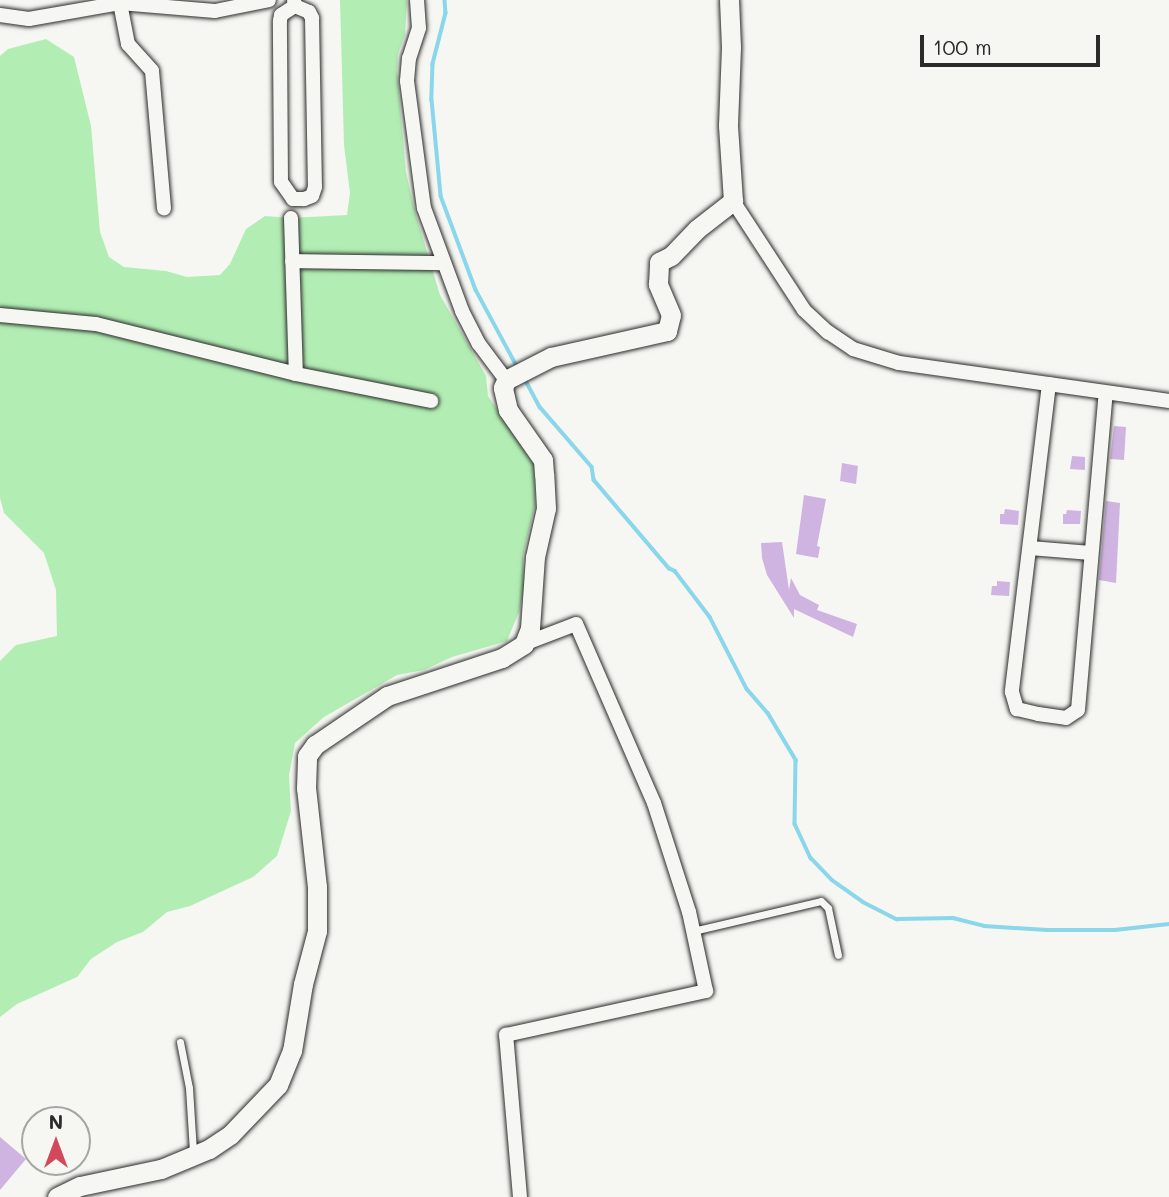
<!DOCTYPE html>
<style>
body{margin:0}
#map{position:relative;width:1169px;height:1197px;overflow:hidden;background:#f6f6f2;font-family:Mali,sans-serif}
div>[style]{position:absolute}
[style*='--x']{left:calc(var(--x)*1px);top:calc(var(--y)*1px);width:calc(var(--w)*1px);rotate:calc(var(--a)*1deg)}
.green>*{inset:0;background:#b2eeb4}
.stream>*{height:3.5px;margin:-1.75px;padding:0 1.75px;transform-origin:1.75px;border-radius:1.75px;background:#8ad6eb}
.building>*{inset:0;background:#cfb4e1}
.roads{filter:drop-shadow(0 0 2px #2b2b2b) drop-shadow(0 0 2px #2b2b2b)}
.lane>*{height:7px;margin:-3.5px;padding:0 3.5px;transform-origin:3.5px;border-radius:3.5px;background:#f6f6f2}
.street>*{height:14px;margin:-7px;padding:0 7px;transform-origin:7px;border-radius:7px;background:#f6f6f2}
.secondary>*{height:19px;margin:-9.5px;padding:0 9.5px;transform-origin:9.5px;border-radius:9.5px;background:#f6f6f2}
span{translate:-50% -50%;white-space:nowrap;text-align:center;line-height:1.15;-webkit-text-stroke:5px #f6f6f2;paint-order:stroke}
.north{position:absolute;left:21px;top:1106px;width:70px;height:70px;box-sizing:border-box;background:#f6f6f2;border:2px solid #a5a5a2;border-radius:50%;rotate:0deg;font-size:19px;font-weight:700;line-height:28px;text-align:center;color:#2b2b2b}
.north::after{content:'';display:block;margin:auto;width:24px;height:32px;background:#d1495b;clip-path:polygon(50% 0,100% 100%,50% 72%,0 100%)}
.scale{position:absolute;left:920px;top:35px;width:180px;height:32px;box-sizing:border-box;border:4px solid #2b2b2b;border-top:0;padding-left:9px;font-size:21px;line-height:24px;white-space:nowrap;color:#2b2b2b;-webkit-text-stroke:5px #f6f6f2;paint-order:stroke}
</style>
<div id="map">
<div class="green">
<i style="clip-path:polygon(340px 0,407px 0,405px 35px,398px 54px,397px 72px,406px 172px,415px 212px,440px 295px,486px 376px,488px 396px,534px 465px,535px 505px,523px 555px,524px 588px,519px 612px,507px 641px,452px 657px,424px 670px,397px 675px,324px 717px,295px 743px,289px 775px,291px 811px,277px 856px,253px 877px,190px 906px,167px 912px,143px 932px,117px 942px,91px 959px,77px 977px,17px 1004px,0 1017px,0 661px,16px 645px,57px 636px,56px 590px,44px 553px,4px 513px,0 498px,0 56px,8px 49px,46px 39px,74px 57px,91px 126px,100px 232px,109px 257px,124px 267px,166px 271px,187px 277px,220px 275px,230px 264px,246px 229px,265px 216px,291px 218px,347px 215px,350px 193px,344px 145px)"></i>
</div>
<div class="stream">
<i style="--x:445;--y:0;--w:13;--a:86"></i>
<i style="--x:446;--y:13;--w:53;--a:104.3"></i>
<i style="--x:433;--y:64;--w:36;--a:92"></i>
<i style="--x:432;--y:100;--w:96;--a:84.6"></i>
<i style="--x:441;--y:196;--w:100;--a:69.6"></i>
<i style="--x:476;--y:290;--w:86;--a:61.7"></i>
<i style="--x:525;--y:379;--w:32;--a:62"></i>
<i style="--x:540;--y:407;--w:79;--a:49.1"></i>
<i style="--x:592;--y:467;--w:13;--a:81"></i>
<i style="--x:594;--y:480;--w:116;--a:49.6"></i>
<i style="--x:669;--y:568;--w:7;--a:27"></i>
<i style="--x:675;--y:571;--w:58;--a:52.7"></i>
<i style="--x:710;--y:617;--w:81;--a:62.8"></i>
<i style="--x:747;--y:689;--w:32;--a:49"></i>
<i style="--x:768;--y:713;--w:55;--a:59.2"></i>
<i style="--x:796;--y:760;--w:64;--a:90.9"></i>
<i style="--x:795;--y:824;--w:38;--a:65"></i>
<i style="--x:811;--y:858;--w:30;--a:46"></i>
<i style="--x:832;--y:880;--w:38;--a:35"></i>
<i style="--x:863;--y:902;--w:38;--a:27"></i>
<i style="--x:897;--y:919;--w:56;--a:-1"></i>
<i style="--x:953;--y:918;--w:32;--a:14"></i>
<i style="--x:984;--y:926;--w:63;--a:3.6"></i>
<i style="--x:1047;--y:930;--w:68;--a:0"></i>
<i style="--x:1115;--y:930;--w:54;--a:-6.3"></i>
</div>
<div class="building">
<i style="clip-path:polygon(1114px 426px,1126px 427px,1124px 460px,1110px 459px)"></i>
<i style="clip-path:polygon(1072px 456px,1085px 457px,1085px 470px,1070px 469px)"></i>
<i style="clip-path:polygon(842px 463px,858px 466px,856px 484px,840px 481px)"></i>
<i style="clip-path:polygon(804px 495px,826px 499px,817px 546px,820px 547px,818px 558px,796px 554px)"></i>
<i style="clip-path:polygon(1106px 501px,1120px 503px,1116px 583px,1099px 580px)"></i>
<i style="clip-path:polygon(1005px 509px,1019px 511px,1018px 525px,1000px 524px,1000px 514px,1004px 514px)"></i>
<i style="clip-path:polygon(1067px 510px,1081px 511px,1080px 524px,1063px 524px,1063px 514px,1066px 514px)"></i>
<i style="clip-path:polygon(782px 542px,789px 590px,791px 578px,800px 595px,819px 605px,817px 610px,857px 624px,853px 637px,794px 609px,794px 618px,767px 575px,762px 558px,761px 543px)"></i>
<i style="clip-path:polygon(997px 581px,1010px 582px,1009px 596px,991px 595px,992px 586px,997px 586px)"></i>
<i style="clip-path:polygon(0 1137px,26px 1159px,0 1190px)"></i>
</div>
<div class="roads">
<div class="lane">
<i style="--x:693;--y:931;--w:131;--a:-13.2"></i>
<i style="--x:821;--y:901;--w:10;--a:45"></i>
<i style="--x:828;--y:908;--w:48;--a:78"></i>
<i style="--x:180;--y:1042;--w:47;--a:78.9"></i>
<i style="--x:189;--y:1088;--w:64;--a:86.4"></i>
</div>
<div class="street">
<i style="--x:294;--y:0;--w:6;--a:81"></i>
<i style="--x:295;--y:6;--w:15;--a:23"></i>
<i style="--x:309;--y:12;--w:7;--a:63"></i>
<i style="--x:312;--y:18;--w:169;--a:89"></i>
<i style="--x:315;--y:187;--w:9;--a:108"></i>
<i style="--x:312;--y:196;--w:9;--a:159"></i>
<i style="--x:304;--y:199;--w:11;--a:180"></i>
<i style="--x:293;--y:199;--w:21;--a:-125"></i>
<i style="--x:281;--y:182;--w:161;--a:-90.4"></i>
<i style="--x:280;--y:21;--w:6;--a:-81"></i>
<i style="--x:281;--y:15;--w:17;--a:-33"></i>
<i style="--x:417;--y:0;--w:28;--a:86"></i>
<i style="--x:419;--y:28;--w:32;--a:108"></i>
<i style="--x:409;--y:58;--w:23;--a:95"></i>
<i style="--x:407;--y:81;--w:128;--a:82.4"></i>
<i style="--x:424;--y:208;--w:110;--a:69.7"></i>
<i style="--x:462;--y:311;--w:37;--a:63"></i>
<i style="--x:479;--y:344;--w:45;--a:53.1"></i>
<i style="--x:120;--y:3;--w:42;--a:79"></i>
<i style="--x:128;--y:44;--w:36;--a:48"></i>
<i style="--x:152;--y:71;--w:138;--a:85"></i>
<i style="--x:0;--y:15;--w:29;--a:8"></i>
<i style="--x:29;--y:19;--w:92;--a:-10"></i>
<i style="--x:120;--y:3;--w:95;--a:4.8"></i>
<i style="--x:215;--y:11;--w:55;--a:-11.5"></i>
<i style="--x:733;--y:201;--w:130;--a:56.9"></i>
<i style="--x:804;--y:310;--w:33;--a:43"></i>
<i style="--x:828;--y:332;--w:30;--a:34"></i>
<i style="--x:853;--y:349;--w:48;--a:16.9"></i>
<i style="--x:899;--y:363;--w:273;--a:8"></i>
<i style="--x:291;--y:218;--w:156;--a:88.2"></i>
<i style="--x:292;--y:261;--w:150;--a:0.8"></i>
<i style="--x:0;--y:315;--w:96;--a:5.4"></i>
<i style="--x:96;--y:324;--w:206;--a:14"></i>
<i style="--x:296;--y:374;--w:138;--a:11.3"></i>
<i style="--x:1049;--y:384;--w:310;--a:96.9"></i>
<i style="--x:1012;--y:692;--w:18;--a:74"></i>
<i style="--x:1017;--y:709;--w:22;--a:13"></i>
<i style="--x:1038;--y:714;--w:28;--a:8"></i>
<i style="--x:1066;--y:718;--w:14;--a:-34"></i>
<i style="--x:1078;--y:710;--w:318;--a:-85"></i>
<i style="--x:1030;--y:548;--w:61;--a:4.7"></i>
<i style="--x:520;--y:1197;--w:163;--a:-94.9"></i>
<i style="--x:506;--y:1035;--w:205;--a:-12.4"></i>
<i style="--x:706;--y:991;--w:81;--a:-102.1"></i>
<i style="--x:689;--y:912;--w:114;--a:-107.8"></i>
<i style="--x:654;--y:803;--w:195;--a:-113.5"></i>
<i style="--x:576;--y:624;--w:56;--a:159"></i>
</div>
<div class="secondary">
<i style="--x:57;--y:1197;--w:25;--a:-26"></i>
<i style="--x:80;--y:1186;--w:83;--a:-11.9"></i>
<i style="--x:161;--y:1169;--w:52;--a:-22.6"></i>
<i style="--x:209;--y:1149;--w:25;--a:-34"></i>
<i style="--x:230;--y:1135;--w:69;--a:-46.2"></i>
<i style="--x:278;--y:1085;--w:37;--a:-68"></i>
<i style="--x:292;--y:1051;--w:68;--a:-80.7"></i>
<i style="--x:303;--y:984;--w:55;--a:-75.2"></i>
<i style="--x:317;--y:931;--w:44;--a:-90"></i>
<i style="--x:317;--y:887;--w:100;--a:-96.3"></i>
<i style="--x:306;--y:788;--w:32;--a:-88"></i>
<i style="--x:307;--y:756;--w:14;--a:-54"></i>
<i style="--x:315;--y:745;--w:87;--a:-34.2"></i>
<i style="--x:387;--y:696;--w:121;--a:-18.3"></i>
<i style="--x:502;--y:658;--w:26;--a:-32"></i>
<i style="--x:524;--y:644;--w:17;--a:-69"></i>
<i style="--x:530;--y:628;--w:71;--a:-86"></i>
<i style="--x:535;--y:557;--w:50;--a:-77.3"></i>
<i style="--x:546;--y:508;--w:34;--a:-93"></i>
<i style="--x:544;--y:474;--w:14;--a:-94"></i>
<i style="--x:543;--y:460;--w:61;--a:-125"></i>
<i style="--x:508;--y:410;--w:23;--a:-103"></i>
<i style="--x:503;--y:388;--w:9;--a:-69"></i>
<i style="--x:506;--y:380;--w:51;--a:-27.1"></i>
<i style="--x:551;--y:357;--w:119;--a:-12.6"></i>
<i style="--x:667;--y:331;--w:16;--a:-76"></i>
<i style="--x:671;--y:315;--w:34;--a:-113"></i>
<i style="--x:658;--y:284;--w:22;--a:-87"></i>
<i style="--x:659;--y:262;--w:13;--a:-27"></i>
<i style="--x:671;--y:256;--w:37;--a:-46"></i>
<i style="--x:697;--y:229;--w:46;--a:-37.9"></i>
<i style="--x:733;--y:201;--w:76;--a:-93.8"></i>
<i style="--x:728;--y:125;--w:78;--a:-87.8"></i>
<i style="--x:731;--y:47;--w:47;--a:-92.4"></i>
</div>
</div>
<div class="north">N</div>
<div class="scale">100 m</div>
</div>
